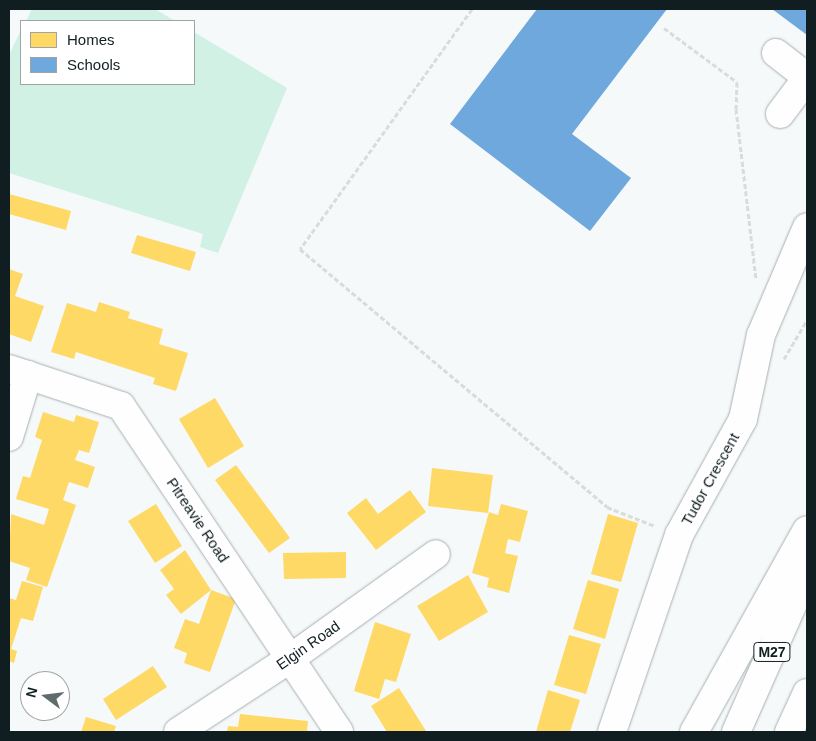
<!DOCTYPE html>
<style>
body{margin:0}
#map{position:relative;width:816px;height:741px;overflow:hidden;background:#f5f9fa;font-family:Helvetica,sans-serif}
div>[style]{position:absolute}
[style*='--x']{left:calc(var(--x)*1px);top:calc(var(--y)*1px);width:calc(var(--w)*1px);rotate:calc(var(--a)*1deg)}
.green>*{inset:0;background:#d0f1e3}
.homes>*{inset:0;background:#ffd966}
.schools>*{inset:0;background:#6fa8dc}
.path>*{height:3px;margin-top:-1.5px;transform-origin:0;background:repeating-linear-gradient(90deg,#dadbdb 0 5px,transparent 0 7.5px)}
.roads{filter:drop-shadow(0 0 1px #a7b0b2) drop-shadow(0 0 1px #a7b0b2)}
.minor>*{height:28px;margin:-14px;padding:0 14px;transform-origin:14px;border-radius:14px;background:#fefefe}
.highway>*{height:28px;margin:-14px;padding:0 14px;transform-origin:14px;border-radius:14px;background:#fefefe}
span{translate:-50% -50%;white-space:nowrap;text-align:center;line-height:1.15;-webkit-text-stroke:5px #fff;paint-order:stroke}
.shield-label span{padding:1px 4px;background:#fff;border:1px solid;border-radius:4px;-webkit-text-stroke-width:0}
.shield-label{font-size:14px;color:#101e22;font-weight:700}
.street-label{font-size:15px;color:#101e22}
.frame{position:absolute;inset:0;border:10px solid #101e22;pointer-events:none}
.legend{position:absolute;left:20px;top:20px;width:175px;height:65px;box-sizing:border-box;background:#fff;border:1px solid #9fa5a7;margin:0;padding:6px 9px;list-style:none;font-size:15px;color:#101e22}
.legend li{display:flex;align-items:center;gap:10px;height:25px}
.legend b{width:25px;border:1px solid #9fa5a7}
.north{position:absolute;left:20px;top:671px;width:50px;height:50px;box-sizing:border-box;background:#fff;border:1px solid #9fa5a7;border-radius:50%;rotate:285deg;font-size:14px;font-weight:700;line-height:20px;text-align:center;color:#101e22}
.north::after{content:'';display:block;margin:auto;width:18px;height:22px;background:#606b6e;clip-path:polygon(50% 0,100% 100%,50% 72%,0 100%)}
</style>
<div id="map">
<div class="green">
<i style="clip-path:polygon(32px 9px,155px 9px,175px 21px,26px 21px)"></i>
<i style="clip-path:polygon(21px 30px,21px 84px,194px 84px,194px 32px,287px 88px,218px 253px,200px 247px,203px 234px,9px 173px,9px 55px)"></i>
</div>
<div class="homes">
<i style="clip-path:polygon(9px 194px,71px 211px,66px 230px,9px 214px)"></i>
<i style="clip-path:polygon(137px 235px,196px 252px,190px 271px,131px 253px)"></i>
<i style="clip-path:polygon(9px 269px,23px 274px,15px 296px,44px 306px,31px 342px,9px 334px)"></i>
<i style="clip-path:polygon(99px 302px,130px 312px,128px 318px,163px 329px,159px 344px,188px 353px,176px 391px,153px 384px,155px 378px,76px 352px,74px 359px,51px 352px,67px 303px,96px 312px)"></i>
<i style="clip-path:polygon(215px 398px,244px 446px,208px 468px,179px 419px)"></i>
<i style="clip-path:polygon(43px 412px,74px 422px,76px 415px,99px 422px,89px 453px,79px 450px,75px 460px,95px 467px,88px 488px,69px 482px,63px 500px,76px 505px,47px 587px,26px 580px,30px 568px,9px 561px,11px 514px,44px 525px,49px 509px,16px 499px,23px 476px,30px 478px,42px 440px,35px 437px)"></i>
<i style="clip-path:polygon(236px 465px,290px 538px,269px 553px,215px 480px)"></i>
<i style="clip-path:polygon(432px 468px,493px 475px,488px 513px,428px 506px)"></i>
<i style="clip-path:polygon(410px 490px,426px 512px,376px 550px,347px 513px,366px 498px,378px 514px)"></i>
<i style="clip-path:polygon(156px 504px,182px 546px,155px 563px,128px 521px)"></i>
<i style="clip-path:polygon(501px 504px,528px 511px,520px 542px,508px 539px,505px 553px,518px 556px,509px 593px,487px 587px,489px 578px,472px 573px,489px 512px,498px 515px)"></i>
<i style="clip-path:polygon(608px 514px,638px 523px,621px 582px,591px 574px)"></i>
<i style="clip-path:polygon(185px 550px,211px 590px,236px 599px,210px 672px,184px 663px,187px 653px,174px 648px,185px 619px,199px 624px,211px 590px,181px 614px,166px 595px,174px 589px,160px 570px)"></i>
<i style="clip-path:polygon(346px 552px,346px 578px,284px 579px,283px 553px)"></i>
<i style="clip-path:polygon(468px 575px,488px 612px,439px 641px,417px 606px)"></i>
<i style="clip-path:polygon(588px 580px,619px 589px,605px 639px,573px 629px)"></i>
<i style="clip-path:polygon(22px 581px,43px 587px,33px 621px,21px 618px,11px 649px,17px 651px,14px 663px,9px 661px,9px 598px,16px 600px)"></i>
<i style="clip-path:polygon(375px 622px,411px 634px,396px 682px,385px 679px,379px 699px,354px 691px)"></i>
<i style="clip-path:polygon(569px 635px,601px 644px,586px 694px,554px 685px)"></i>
<i style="clip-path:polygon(153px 666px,167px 687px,116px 720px,103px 699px)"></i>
<i style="clip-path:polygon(399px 688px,426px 731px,425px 732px,387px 732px,371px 706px)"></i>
<i style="clip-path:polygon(548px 690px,580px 700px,570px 732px,536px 732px)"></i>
<i style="clip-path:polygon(240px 714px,308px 721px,307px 732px,227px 732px,228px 726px,238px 727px)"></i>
<i style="clip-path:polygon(86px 717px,116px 726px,114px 732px,81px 732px)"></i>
</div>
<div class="schools">
<i style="clip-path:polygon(537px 9px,667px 9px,572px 134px,631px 178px,590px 231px,450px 124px)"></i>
<i style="clip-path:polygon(772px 9px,807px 9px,807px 35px)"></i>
</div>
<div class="path">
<i style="--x:472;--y:9;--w:295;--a:125.6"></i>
<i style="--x:300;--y:249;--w:401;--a:40"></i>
<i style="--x:607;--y:507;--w:52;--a:21.6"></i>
<i style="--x:664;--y:28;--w:91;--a:36.5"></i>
<i style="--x:737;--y:82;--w:27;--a:92"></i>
<i style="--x:736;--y:109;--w:170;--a:83.3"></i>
<i style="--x:784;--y:359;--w:45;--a:-59.5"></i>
</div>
<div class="roads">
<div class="minor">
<i style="--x:776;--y:53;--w:39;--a:38"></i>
<i style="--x:780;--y:114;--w:45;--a:-53.1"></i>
<i style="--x:9;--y:369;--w:118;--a:18.3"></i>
<i style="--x:121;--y:406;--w:392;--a:56.2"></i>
<i style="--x:9;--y:437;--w:65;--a:-73"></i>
<i style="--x:178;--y:732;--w:135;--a:-33.2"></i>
<i style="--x:291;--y:658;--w:178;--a:-35.6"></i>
<i style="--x:612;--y:732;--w:208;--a:-71.2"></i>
<i style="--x:679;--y:535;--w:132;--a:-61.1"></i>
<i style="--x:743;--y:419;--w:86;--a:-77.9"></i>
<i style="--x:761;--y:335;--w:117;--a:-66.9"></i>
</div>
<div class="highway">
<i style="--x:694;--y:732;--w:231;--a:-60.8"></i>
<i style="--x:736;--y:732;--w:175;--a:-66.1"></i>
<i style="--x:789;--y:732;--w:43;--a:-65.2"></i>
</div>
</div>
<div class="shield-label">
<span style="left:772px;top:652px">M27</span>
</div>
<div class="street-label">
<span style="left:710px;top:479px;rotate:-61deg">Tudor Crescent</span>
<span style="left:198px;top:520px;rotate:56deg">Pitreavie Road</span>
<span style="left:308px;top:645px;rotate:-35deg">Elgin Road</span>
</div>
<div class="frame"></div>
<ul class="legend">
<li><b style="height:14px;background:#ffd966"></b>Homes</li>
<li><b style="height:14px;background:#6fa8dc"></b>Schools</li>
</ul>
<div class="north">N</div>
</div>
